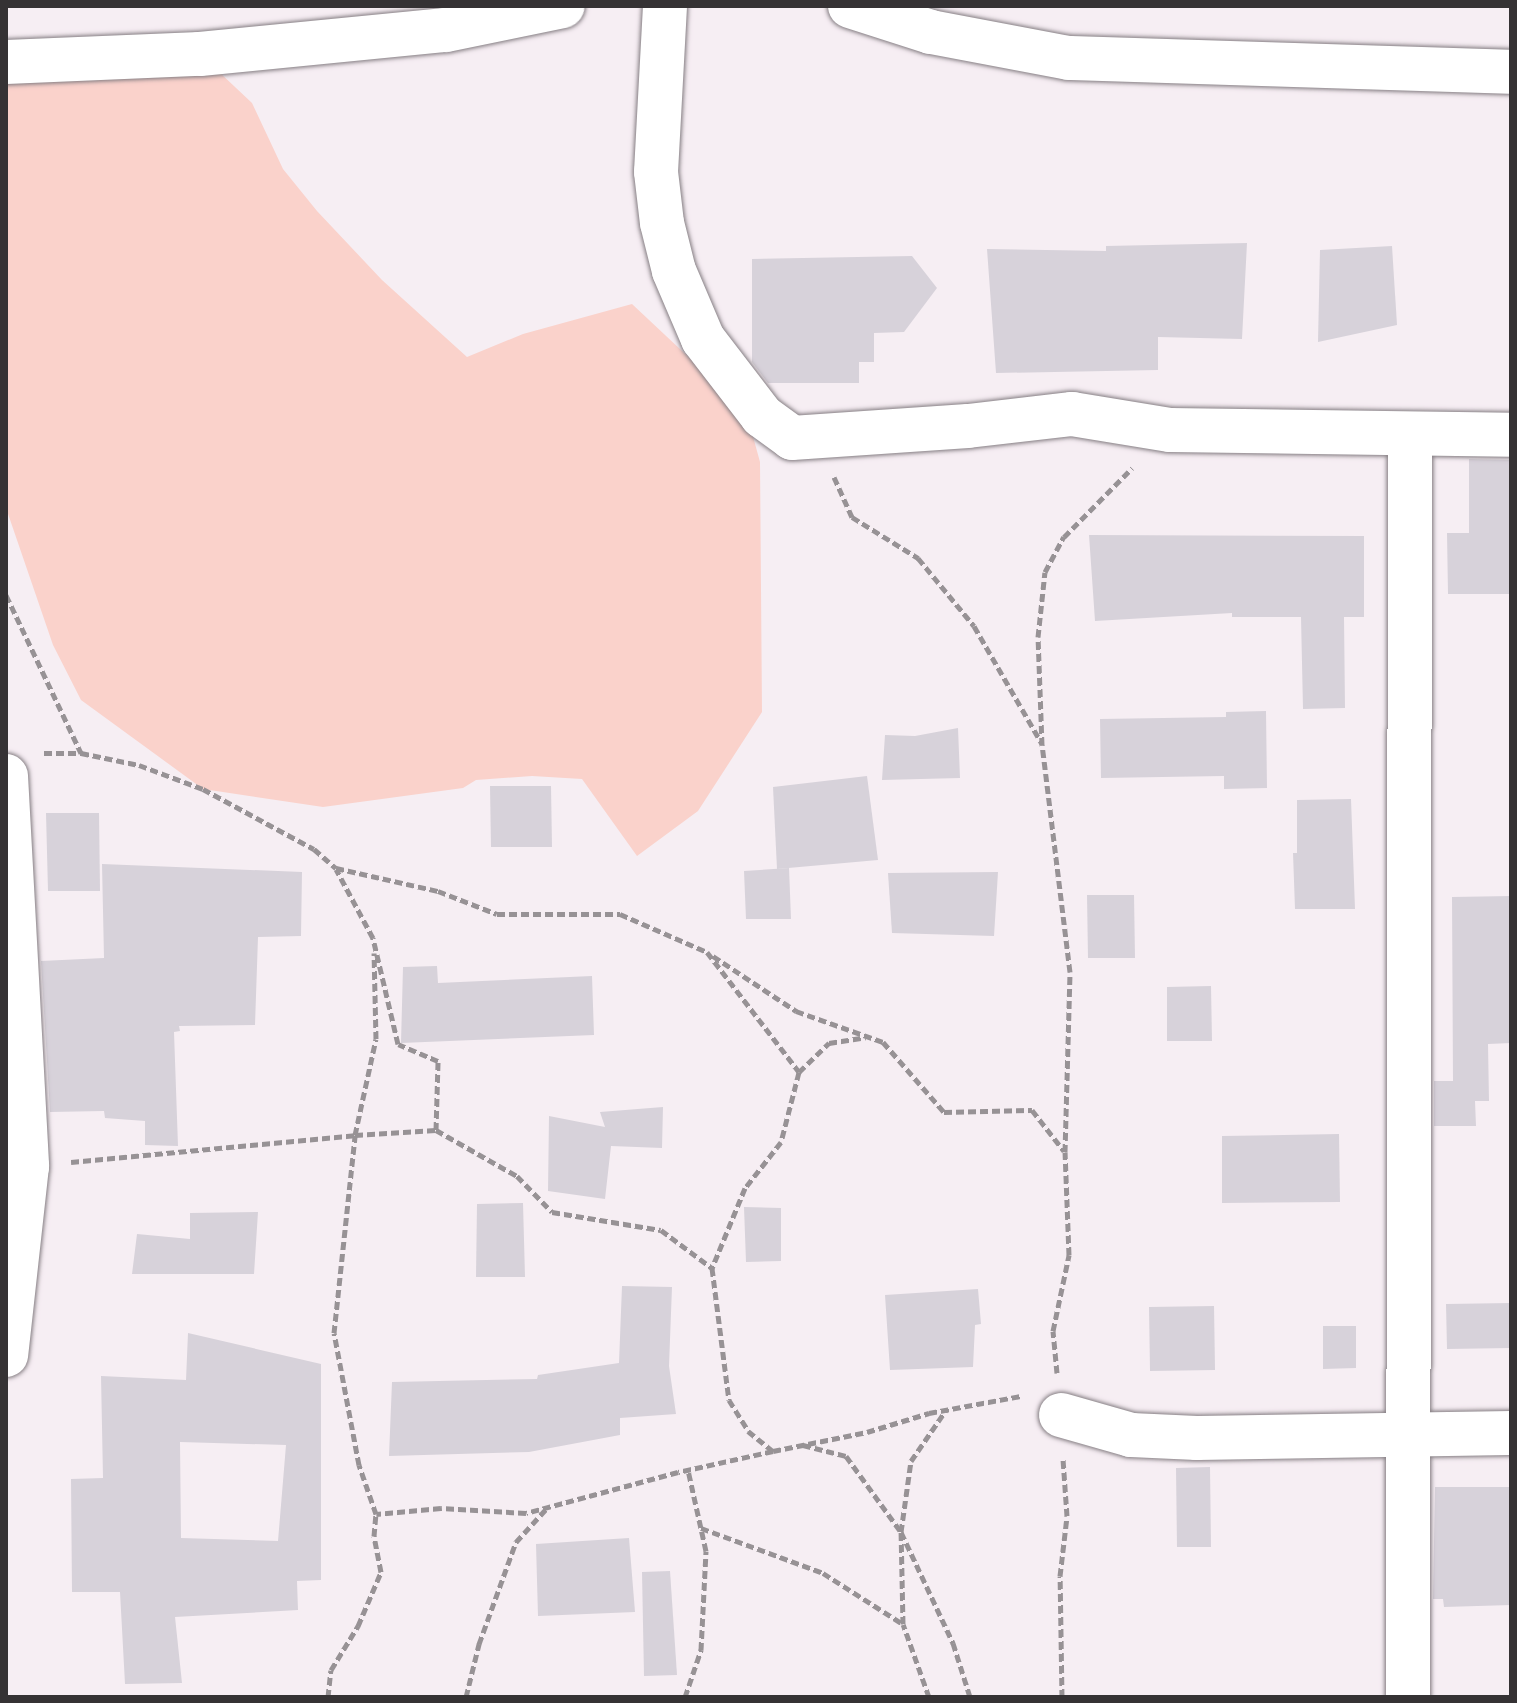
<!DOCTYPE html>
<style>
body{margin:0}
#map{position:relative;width:1517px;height:1703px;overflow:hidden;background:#f6eef3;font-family:Lora,serif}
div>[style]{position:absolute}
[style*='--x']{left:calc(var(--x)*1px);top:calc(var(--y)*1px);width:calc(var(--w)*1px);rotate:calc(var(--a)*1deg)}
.green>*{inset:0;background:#fad2cb}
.building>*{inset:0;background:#d7d2da}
.path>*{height:5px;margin-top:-2.5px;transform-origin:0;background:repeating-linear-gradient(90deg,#979295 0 8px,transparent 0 12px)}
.roads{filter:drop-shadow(0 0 2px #867f84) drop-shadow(0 0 2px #867f84)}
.minor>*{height:44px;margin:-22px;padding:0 22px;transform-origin:22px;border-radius:22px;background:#fff}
span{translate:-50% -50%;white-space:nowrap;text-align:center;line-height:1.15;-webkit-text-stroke:6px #fffdfe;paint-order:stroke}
.frame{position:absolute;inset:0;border:8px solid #353234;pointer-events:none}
</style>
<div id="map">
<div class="green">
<i style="clip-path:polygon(200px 54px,252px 103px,283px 169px,317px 211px,382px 280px,467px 357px,523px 334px,632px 304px,746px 411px,760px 462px,762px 712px,698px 811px,637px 856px,582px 779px,532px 776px,476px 780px,463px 788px,323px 807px,203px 789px,81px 700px,53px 645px,6px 508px,6px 62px)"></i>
</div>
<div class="building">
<i style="clip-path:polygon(1247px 243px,1242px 339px,1158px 337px,1158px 370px,996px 373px,987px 249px,1106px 251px,1106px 246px)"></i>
<i style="clip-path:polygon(1392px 246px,1397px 325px,1318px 342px,1320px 250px)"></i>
<i style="clip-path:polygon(912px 256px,937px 288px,904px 332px,874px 333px,874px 362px,859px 362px,859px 383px,768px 383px,752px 362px,752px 259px)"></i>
<i style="clip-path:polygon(1469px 459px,1511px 460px,1511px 594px,1448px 594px,1447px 533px,1469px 533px)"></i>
<i style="clip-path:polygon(1089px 535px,1364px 536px,1364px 617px,1344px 617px,1345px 708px,1303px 709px,1301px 617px,1232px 617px,1232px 613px,1095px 621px)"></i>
<i style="clip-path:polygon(1266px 711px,1267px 788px,1224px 789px,1224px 776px,1101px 778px,1100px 719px,1226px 717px,1226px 712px)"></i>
<i style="clip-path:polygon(958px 728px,960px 778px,882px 780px,885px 735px,915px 736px)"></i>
<i style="clip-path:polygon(867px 776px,878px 860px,777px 869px,773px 787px)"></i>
<i style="clip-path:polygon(490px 786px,551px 786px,552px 847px,491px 847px)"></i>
<i style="clip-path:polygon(1351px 799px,1355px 909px,1295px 909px,1293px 853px,1297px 853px,1297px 800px)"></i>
<i style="clip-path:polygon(46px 813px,99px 813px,100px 891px,48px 891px)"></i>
<i style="clip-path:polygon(102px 864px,302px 872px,301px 936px,258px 937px,255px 1025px,179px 1026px,180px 1031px,174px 1032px,178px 1146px,145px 1145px,145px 1121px,105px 1118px,104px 1111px,50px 1112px,41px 961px,104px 958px)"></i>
<i style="clip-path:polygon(789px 868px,791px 919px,746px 919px,744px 871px)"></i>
<i style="clip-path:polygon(998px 872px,994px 936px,892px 933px,888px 873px)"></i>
<i style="clip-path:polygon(1087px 895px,1134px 895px,1135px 958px,1088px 958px)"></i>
<i style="clip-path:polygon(1511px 896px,1511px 1043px,1488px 1044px,1489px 1101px,1475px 1101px,1476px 1126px,1434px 1126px,1434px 1081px,1453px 1081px,1452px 897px)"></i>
<i style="clip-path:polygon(437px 966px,438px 983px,592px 976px,594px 1035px,401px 1043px,403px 967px)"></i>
<i style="clip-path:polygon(1211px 986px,1212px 1041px,1167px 1041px,1167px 987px)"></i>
<i style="clip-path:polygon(663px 1107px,662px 1148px,611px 1146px,605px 1199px,548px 1191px,549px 1116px,605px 1127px,600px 1112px)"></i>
<i style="clip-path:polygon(1339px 1134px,1340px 1202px,1222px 1203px,1222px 1136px)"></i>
<i style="clip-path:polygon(523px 1203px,525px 1277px,476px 1277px,477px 1204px)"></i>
<i style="clip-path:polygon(744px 1207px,781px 1208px,781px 1261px,746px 1262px)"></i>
<i style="clip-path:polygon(258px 1212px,254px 1274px,132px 1274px,137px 1234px,190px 1239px,190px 1213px)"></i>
<i style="clip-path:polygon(622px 1286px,672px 1287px,669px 1366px,676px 1414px,620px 1418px,620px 1435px,529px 1452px,389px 1456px,392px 1382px,537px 1379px,538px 1375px,619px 1363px)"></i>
<i style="clip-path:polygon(978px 1289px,981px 1324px,975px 1325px,973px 1367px,890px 1370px,885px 1295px)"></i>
<i style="clip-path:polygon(1511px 1303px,1511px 1348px,1447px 1349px,1446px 1304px)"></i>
<i style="clip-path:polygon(1214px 1306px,1215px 1370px,1150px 1371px,1149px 1307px)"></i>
<i style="clip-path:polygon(1323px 1326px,1356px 1326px,1356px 1368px,1323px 1369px)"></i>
<i style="clip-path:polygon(evenodd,188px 1333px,321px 1364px,321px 1580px,297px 1581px,298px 1610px,175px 1617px,182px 1683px,125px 1684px,120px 1592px,72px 1592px,71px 1479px,103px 1478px,101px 1376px,186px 1380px,188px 1333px,180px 1442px,286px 1445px,278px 1541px,181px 1538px,180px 1442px)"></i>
<i style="clip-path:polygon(1210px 1467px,1211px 1547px,1177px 1547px,1176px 1468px)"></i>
<i style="clip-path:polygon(1435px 1487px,1511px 1487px,1511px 1605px,1444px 1607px,1443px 1599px,1433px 1599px)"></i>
<i style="clip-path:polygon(629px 1538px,635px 1612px,538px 1616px,536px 1544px)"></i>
<i style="clip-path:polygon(670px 1571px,677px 1675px,644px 1676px,642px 1572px)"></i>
</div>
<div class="path">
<i style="--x:834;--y:477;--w:44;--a:65.8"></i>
<i style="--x:852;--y:517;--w:78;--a:31.8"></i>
<i style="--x:918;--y:558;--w:88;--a:50.5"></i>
<i style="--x:974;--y:626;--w:136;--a:60"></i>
<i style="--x:6;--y:595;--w:175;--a:64.6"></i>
<i style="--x:44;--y:753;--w:37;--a:0"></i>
<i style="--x:81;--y:753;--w:59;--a:11.7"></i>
<i style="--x:139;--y:765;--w:68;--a:20.6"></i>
<i style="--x:203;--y:789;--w:126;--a:28.4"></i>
<i style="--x:314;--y:849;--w:29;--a:41"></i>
<i style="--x:336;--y:868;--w:105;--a:12.7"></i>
<i style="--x:438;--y:891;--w:63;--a:21.3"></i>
<i style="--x:497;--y:914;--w:123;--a:0"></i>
<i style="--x:620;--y:914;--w:95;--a:23.6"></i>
<i style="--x:707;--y:952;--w:151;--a:52.5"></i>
<i style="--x:799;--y:1072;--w:72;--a:104.4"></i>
<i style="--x:781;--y:1142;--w:58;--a:128"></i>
<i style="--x:745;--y:1188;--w:87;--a:112.4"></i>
<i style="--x:712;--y:1268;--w:133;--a:82.7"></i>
<i style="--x:729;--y:1400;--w:36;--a:58"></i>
<i style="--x:748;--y:1431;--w:32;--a:39"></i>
<i style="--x:773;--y:1451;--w:97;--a:167.5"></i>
<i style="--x:678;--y:1472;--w:157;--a:164.9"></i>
<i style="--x:526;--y:1513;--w:85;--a:-176.6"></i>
<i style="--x:441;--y:1508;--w:65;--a:174.7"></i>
<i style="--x:713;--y:956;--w:100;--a:33.5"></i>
<i style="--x:796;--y:1011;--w:92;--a:19.6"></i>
<i style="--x:883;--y:1042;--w:93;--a:48.9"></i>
<i style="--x:944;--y:1112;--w:88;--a:-1.3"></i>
<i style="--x:1032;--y:1110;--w:52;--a:52"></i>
<i style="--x:799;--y:1072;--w:42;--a:-44"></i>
<i style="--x:829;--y:1043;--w:37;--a:-9"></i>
<i style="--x:436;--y:1130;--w:93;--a:29.6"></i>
<i style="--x:517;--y:1176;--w:50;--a:45.8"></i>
<i style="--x:552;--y:1212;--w:110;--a:9.4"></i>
<i style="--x:661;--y:1230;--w:64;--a:36.7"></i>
<i style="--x:71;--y:1162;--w:285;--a:-5.4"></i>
<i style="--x:355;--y:1135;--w:98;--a:-77.7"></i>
<i style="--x:376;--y:1039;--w:86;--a:-91.3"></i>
<i style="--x:1057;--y:1373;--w:42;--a:-95.4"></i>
<i style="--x:1053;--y:1331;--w:78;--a:-78.1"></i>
<i style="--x:1069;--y:1255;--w:103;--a:-92.2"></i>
<i style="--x:1065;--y:1152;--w:180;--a:-88.4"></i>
<i style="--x:1070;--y:972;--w:229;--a:-97"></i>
<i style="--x:1042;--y:745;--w:108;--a:-92.1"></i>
<i style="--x:1038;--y:637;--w:65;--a:-83.9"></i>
<i style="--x:1045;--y:572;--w:40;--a:-62"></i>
<i style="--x:1064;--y:537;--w:97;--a:-45.4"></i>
<i style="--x:803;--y:1445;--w:44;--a:14.3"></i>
<i style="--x:846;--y:1456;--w:94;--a:54.1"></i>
<i style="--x:901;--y:1532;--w:123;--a:64.9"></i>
<i style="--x:953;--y:1643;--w:57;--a:72.5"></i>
<i style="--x:773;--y:1451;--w:96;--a:-11.4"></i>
<i style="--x:867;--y:1432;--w:65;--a:-17"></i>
<i style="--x:929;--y:1413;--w:94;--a:-10.5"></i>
<i style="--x:701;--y:1528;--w:130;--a:20.2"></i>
<i style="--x:823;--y:1573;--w:95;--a:32.5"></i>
<i style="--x:328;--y:1697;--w:27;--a:-84"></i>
<i style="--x:331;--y:1670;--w:52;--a:-58.5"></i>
<i style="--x:358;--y:1626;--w:59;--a:-66.9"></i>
<i style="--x:381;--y:1572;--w:37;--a:-101"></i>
<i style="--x:374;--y:1536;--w:22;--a:-85"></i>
<i style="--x:376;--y:1514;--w:52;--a:-109.1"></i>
<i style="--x:359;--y:1465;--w:134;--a:-100.7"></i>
<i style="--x:334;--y:1333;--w:199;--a:-83.9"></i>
<i style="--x:355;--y:1135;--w:81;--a:-3.5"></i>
<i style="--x:436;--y:1130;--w:69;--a:-88.3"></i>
<i style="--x:438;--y:1061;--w:43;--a:-157"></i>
<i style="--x:398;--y:1044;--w:109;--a:-103.3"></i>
<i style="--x:373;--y:938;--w:78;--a:-118.2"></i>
<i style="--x:466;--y:1697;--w:55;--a:-76.2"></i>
<i style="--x:479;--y:1644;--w:109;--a:-70.1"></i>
<i style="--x:516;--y:1542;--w:45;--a:-47.7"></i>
<i style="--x:685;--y:1697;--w:50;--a:-71.2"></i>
<i style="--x:701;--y:1650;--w:99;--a:-87.1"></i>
<i style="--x:706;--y:1551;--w:83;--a:-102.5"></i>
<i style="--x:929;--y:1697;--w:77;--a:-109.6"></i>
<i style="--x:903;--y:1624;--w:92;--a:-91.2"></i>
<i style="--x:901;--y:1532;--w:72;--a:-82"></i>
<i style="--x:911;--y:1461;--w:62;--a:-55.5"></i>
<i style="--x:1062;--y:1697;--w:121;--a:-90.9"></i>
<i style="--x:1060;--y:1576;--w:60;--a:-83.3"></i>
<i style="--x:1067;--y:1516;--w:57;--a:-94"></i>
</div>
<div class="roads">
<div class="minor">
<i style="--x:665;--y:6;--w:166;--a:93.1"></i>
<i style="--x:656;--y:172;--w:51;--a:83.3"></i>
<i style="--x:662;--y:223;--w:49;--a:76"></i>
<i style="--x:674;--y:271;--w:74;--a:66.9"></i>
<i style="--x:703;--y:339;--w:97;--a:52.5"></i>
<i style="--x:762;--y:416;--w:37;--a:36"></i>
<i style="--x:792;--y:438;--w:176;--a:-3.9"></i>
<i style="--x:968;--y:426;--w:105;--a:-6.6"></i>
<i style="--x:1072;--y:414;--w:99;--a:9.3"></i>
<i style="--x:1170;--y:430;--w:341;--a:0.8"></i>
<i style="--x:850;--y:6;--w:85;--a:17.8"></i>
<i style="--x:931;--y:32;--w:140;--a:10.7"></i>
<i style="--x:1069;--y:58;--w:442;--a:1.8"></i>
<i style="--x:6;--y:62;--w:194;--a:-2.4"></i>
<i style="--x:200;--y:54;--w:247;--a:-5.6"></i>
<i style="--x:446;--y:30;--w:119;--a:-11.6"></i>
<i style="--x:6;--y:776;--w:391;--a:86.9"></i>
<i style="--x:27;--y:1166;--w:190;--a:96.3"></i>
<i style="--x:1061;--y:1415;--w:73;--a:15.9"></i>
<i style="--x:1131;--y:1435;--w:66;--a:2.6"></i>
<i style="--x:1197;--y:1438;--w:314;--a:-0.9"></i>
<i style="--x:1408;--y:1697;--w:1261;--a:-89.91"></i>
</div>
</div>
<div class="frame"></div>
</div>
